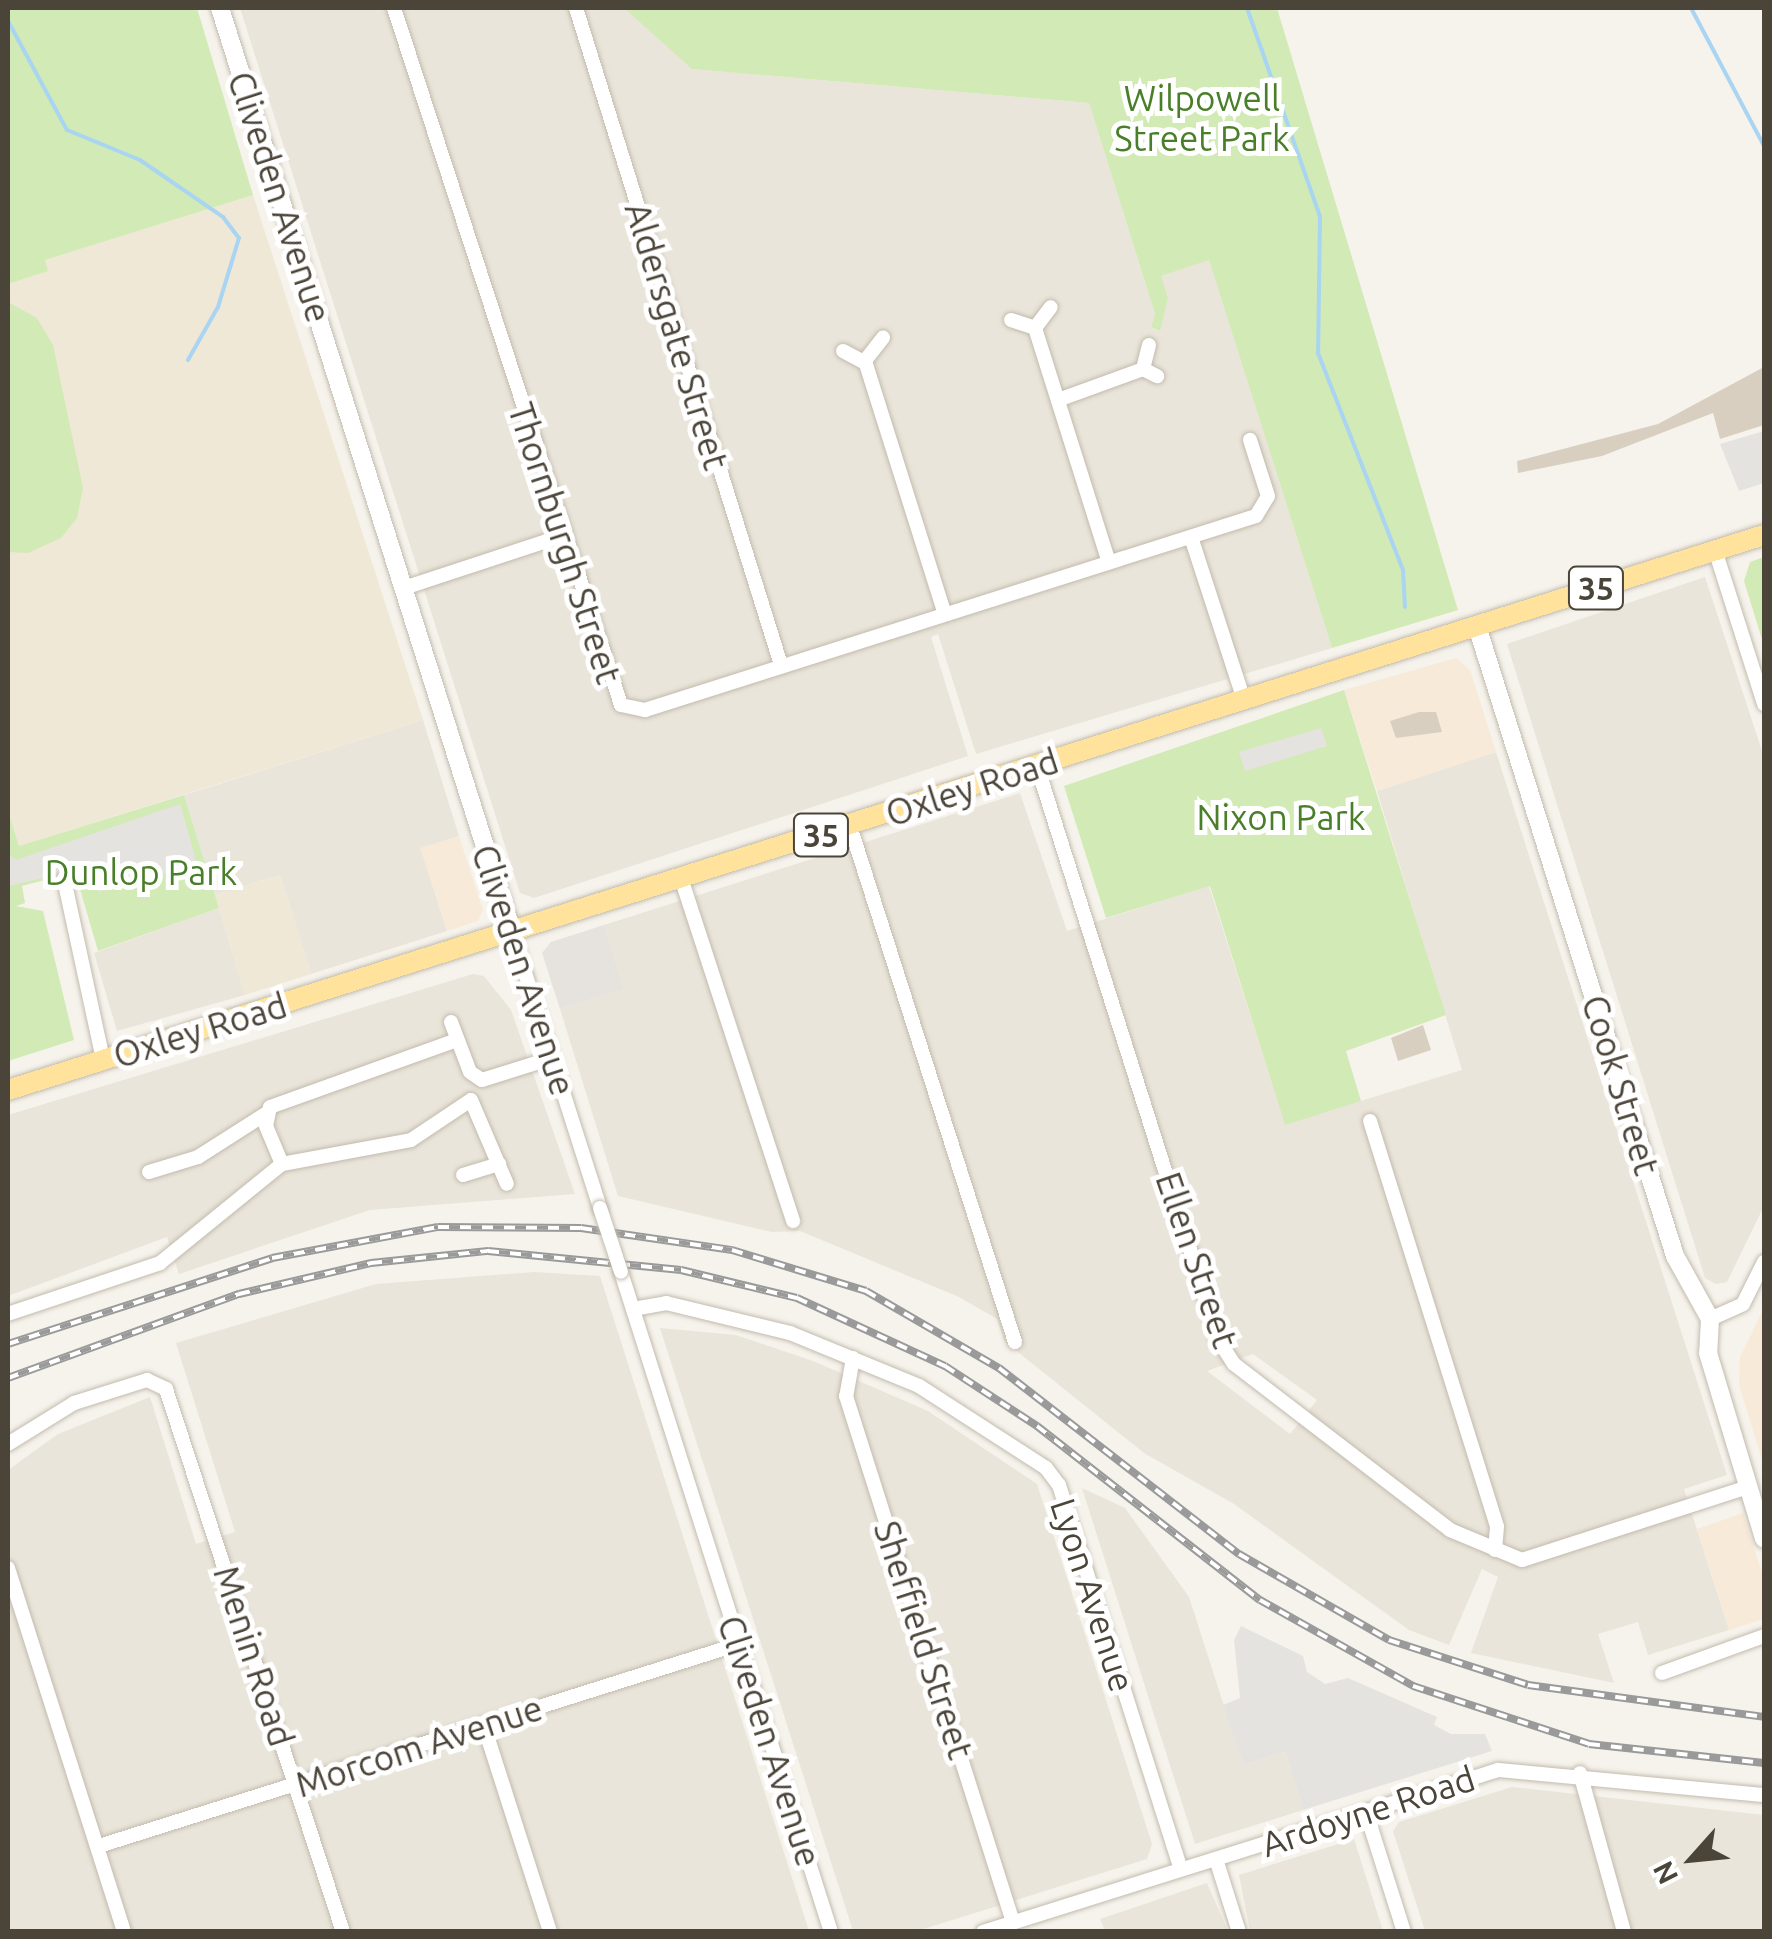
<!DOCTYPE html>
<style>
body{margin:0}
#map{position:relative;width:1772px;height:1939px;overflow:hidden;background:#f6f3ec;font-family:Ubuntu,sans-serif}
div>[style]{position:absolute}
[style*='--x']{left:calc(var(--x)*1px);top:calc(var(--y)*1px);width:calc(var(--w)*1px);rotate:calc(var(--a)*1deg)}
.residential>*{inset:0;background:#eae5da}
.commercial>*{inset:0;background:#f7ead8}
.industrial>*{inset:0;background:#e6e2dd}
.education>*{inset:0;background:#efe8d6}
.green>*{inset:0;background:#d2eab5}
.parking>*{inset:0;background:#e5e3e0}
.stream>*{height:4px;margin:-2px;padding:0 2px;transform-origin:2px;border-radius:2px;background:#a9d4f2}
.building>*{inset:0;background:#d8cfc1}
.roads{filter:drop-shadow(0 0 2px #c2bbae) drop-shadow(0 0 2px #c2bbae)}
.minor>*{height:14px;margin:-7px;padding:0 7px;transform-origin:7px;border-radius:7px;background:#fff}
.tertiary>*{height:18px;margin:-9px;padding:0 9px;transform-origin:9px;border-radius:9px;background:#fff}
.primary>*{height:20px;margin:-10px;padding:0 10px;transform-origin:10px;border-radius:10px;background:#ffe39c}
.rail>*{height:8px;margin-top:-4px;transform-origin:0;background:repeating-linear-gradient(90deg,#fff 0 11px,#9a9a9a 0 22px);box-sizing:border-box;border-block:2px solid #9a9a9a}
.bridges{filter:drop-shadow(0 0 2px #c2bbae) drop-shadow(0 0 2px #c2bbae)}
.minor-bridge>*{height:14px;margin:-7px;padding:0 7px;transform-origin:7px;border-radius:7px;background:#fff}
span{translate:-50% -50%;white-space:nowrap;text-align:center;line-height:1.15;-webkit-text-stroke:10px #fff;paint-order:stroke}
.shield-label span{padding:2px 8px;background:#fff;border:2px solid;border-radius:8px;-webkit-text-stroke-width:0}
.shield-label{font-size:32px;color:#4b4439;font-weight:700}
.park-label{font-size:35px;color:#4a7f2a}
.street-label{font-size:35px;color:#4b4439}
.frame{position:absolute;inset:0;border:10px solid #4b4439;pointer-events:none}
.north{position:absolute;left:1642px;top:1809px;width:100px;height:100px;-webkit-text-stroke:8px #fff;paint-order:stroke;rotate:243deg;font-size:28px;font-weight:700;line-height:40px;text-align:center;color:#4b4439}
.north::after{content:'';display:block;margin:auto;width:35px;height:45px;background:#4b4439;clip-path:polygon(50% 0,100% 100%,50% 72%,0 100%)}
</style>
<div id="map">
<div class="residential">
<i style="clip-path:polygon(240px 8px,625px 8px,693px 69px,1089px 103px,1155px 314px,1151px 327px,1159px 331px,1161px 276px,1209px 259px,1332px 648px,976px 754px,938px 634px,931px 637px,968px 756px,534px 898px,520px 893px)"></i>
<i style="clip-path:polygon(1705px 577px,1764px 757px,1764px 1206px,1727px 1282px,1716px 1284px,1705px 1278px,1507px 644px)"></i>
<i style="clip-path:polygon(423px 720px,459px 836px,421px 849px,447px 931px,311px 974px,280px 875px,215px 895px,184px 795px)"></i>
<i style="clip-path:polygon(evenodd,1496px 752px,1727px 1475px,1684px 1489px,1729px 1630px,1648px 1655px,1638px 1622px,1598px 1634px,1614px 1683px,1471px 1653px,1498px 1577px,1482px 1569px,1449px 1645px,1409px 1630px,1234px 1504px,1144px 1453px,1004px 1341px,997px 1319px,959px 1297px,800px 1231px,772px 1232px,618px 1196px,560px 1009px,624px 989px,604px 925px,1020px 793px,1067px 931px,1209px 886px,1285px 1124px,1462px 1070px,1377px 791px,1496px 752px,1253px 1354px,1317px 1400px,1290px 1434px,1207px 1371px,1253px 1354px)"></i>
<i style="clip-path:polygon(219px 908px,245px 995px,117px 1031px,94px 953px)"></i>
<i style="clip-path:polygon(473px 974px,484px 976px,511px 1010px,575px 1194px,370px 1210px,179px 1274px,167px 1237px,8px 1296px,8px 1115px)"></i>
<i style="clip-path:polygon(534px 1272px,600px 1276px,809px 1931px,8px 1931px,8px 1470px,58px 1434px,150px 1397px,196px 1544px,235px 1532px,176px 1343px,376px 1284px)"></i>
<i style="clip-path:polygon(660px 1328px,736px 1335px,813px 1361px,928px 1411px,1037px 1484px,1152px 1844px,1147px 1859px,917px 1931px,853px 1931px)"></i>
<i style="clip-path:polygon(1082px 1488px,1125px 1508px,1189px 1597px,1243px 1765px,1285px 1752px,1303px 1810px,1195px 1844px)"></i>
<i style="clip-path:polygon(1512px 1787px,1764px 1815px,1764px 1931px,1425px 1931px,1393px 1831px,1399px 1822px)"></i>
<i style="clip-path:polygon(1354px 1839px,1383px 1931px,1250px 1931px,1239px 1875px)"></i>
<i style="clip-path:polygon(1207px 1883px,1228px 1931px,1105px 1931px,1100px 1919px)"></i>
</div>
<div class="commercial">
<i style="clip-path:polygon(1456px 658px,1470px 670px,1496px 752px,1377px 791px,1344px 690px)"></i>
<i style="clip-path:polygon(459px 836px,483px 910px,478px 921px,447px 931px,420px 848px)"></i>
<i style="clip-path:polygon(1764px 1308px,1764px 1466px,1739px 1385px,1740px 1357px)"></i>
<i style="clip-path:polygon(1743px 1513px,1764px 1579px,1764px 1619px,1729px 1630px,1697px 1529px)"></i>
</div>
<div class="industrial">
<i style="clip-path:polygon(604px 925px,624px 989px,560px 1009px,542px 953px,551px 942px)"></i>
</div>
<div class="education">
<i style="clip-path:polygon(253px 195px,423px 720px,19px 846px,8px 811px,8px 284px,47px 271px,45px 260px)"></i>
<i style="clip-path:polygon(280px 875px,311px 974px,245px 995px,215px 895px)"></i>
</div>
<div class="green">
<i style="clip-path:polygon(8px 8px,197px 8px,253px 195px,45px 260px,48px 271px,8px 284px)"></i>
<i style="clip-path:polygon(624px 8px,1277px 8px,1458px 610px,1332px 648px,1209px 260px,1161px 276px,1168px 298px,1160px 331px,1151px 327px,1155px 314px,1089px 103px,692px 69px)"></i>
<i style="clip-path:polygon(8px 302px,37px 318px,53px 345px,83px 488px,77px 518px,61px 538px,28px 553px,8px 552px)"></i>
<i style="clip-path:polygon(1764px 557px,1764px 646px,1744px 581px,1750px 562px)"></i>
<i style="clip-path:polygon(1344px 690px,1446px 1015px,1346px 1051px,1361px 1101px,1285px 1125px,1210px 886px,1106px 918px,1064px 786px)"></i>
<i style="clip-path:polygon(184px 795px,219px 908px,98px 951px,75px 872px,22px 886px,25px 903px,16px 906px,43px 911px,74px 1040px,8px 1061px,8px 811px,19px 846px)"></i>
</div>
<div class="parking">
<i style="clip-path:polygon(1764px 431px,1764px 483px,1739px 491px,1720px 444px)"></i>
<i style="clip-path:polygon(1321px 728px,1327px 746px,1245px 771px,1239px 752px)"></i>
<i style="clip-path:polygon(180px 804px,197px 864px,99px 892px,89px 881px,78px 884px,74px 871px,8px 886px,8px 854px,16px 860px)"></i>
<i style="clip-path:polygon(1241px 1626px,1303px 1656px,1307px 1672px,1325px 1684px,1348px 1678px,1437px 1717px,1434px 1725px,1451px 1734px,1485px 1734px,1492px 1751px,1303px 1810px,1285px 1752px,1243px 1765px,1223px 1705px,1240px 1698px,1234px 1640px)"></i>
</div>
<div class="stream">
<i style="--x:1247;--y:8;--w:221;--a:70.7"></i>
<i style="--x:1320;--y:217;--w:136;--a:90.8"></i>
<i style="--x:1318;--y:353;--w:233;--a:68.6"></i>
<i style="--x:1403;--y:570;--w:37;--a:87"></i>
<i style="--x:1691;--y:8;--w:156;--a:62.1"></i>
<i style="--x:8;--y:21;--w:124;--a:61.6"></i>
<i style="--x:67;--y:130;--w:79;--a:22.3"></i>
<i style="--x:140;--y:160;--w:101;--a:34.5"></i>
<i style="--x:223;--y:217;--w:26;--a:53"></i>
<i style="--x:239;--y:238;--w:72;--a:106.9"></i>
<i style="--x:218;--y:307;--w:61;--a:119.5"></i>
</div>
<div class="building">
<i style="clip-path:polygon(1764px 367px,1764px 425px,1720px 439px,1713px 413px,1602px 456px,1518px 473px,1517px 461px,1658px 424px)"></i>
<i style="clip-path:polygon(1419px 712px,1436px 712px,1442px 732px,1396px 738px,1390px 721px)"></i>
<i style="clip-path:polygon(1423px 1025px,1431px 1050px,1398px 1061px,1391px 1038px)"></i>
</div>
<div class="roads">
<div class="minor">
<i style="--x:394;--y:8;--w:733;--a:71.96"></i>
<i style="--x:621;--y:705;--w:25;--a:12"></i>
<i style="--x:645;--y:710;--w:641;--a:-17.62"></i>
<i style="--x:1256;--y:516;--w:23;--a:-59"></i>
<i style="--x:1268;--y:496;--w:59;--a:-107.8"></i>
<i style="--x:576;--y:8;--w:688;--a:72.67"></i>
<i style="--x:1011;--y:320;--w:25;--a:18"></i>
<i style="--x:1035;--y:328;--w:26;--a:-53"></i>
<i style="--x:1035;--y:328;--w:245;--a:72.5"></i>
<i style="--x:1149;--y:345;--w:25;--a:104"></i>
<i style="--x:1143;--y:369;--w:16;--a:27"></i>
<i style="--x:843;--y:351;--w:24;--a:28"></i>
<i style="--x:864;--y:362;--w:31;--a:-52"></i>
<i style="--x:865;--y:361;--w:265;--a:72.5"></i>
<i style="--x:1058;--y:400;--w:90;--a:-20"></i>
<i style="--x:1191;--y:537;--w:171;--a:72"></i>
<i style="--x:1715;--y:550;--w:162;--a:72.3"></i>
<i style="--x:404;--y:588;--w:166;--a:-18.2"></i>
<i style="--x:1037;--y:766;--w:603;--a:72.44"></i>
<i style="--x:1219;--y:1341;--w:27;--a:57"></i>
<i style="--x:1234;--y:1364;--w:272;--a:37.5"></i>
<i style="--x:1450;--y:1530;--w:78;--a:22.6"></i>
<i style="--x:1522;--y:1560;--w:237;--a:-17.9"></i>
<i style="--x:850;--y:826;--w:542;--a:72.27"></i>
<i style="--x:681;--y:878;--w:361;--a:71.9"></i>
<i style="--x:64;--y:879;--w:185;--a:77.8"></i>
<i style="--x:512;--y:932;--w:290;--a:72.3"></i>
<i style="--x:451;--y:1022;--w:53;--a:69.2"></i>
<i style="--x:470;--y:1072;--w:14;--a:34"></i>
<i style="--x:482;--y:1080;--w:73;--a:-17.4"></i>
<i style="--x:1370;--y:1121;--w:425;--a:72.6"></i>
<i style="--x:1497;--y:1527;--w:23;--a:95"></i>
<i style="--x:282;--y:1164;--w:41;--a:-112.8"></i>
<i style="--x:266;--y:1126;--w:19;--a:-78"></i>
<i style="--x:270;--y:1107;--w:199;--a:-19.7"></i>
<i style="--x:149;--y:1172;--w:51;--a:-17"></i>
<i style="--x:198;--y:1157;--w:82;--a:-32.5"></i>
<i style="--x:463;--y:1175;--w:38;--a:-17"></i>
<i style="--x:621;--y:1272;--w:693;--a:72.35"></i>
<i style="--x:633;--y:1309;--w:34;--a:-10"></i>
<i style="--x:666;--y:1303;--w:128;--a:13.6"></i>
<i style="--x:790;--y:1333;--w:139;--a:22.3"></i>
<i style="--x:919;--y:1386;--w:151;--a:32.8"></i>
<i style="--x:1046;--y:1468;--w:21;--a:53"></i>
<i style="--x:1059;--y:1485;--w:403;--a:72.4"></i>
<i style="--x:8;--y:1314;--w:160;--a:-18.5"></i>
<i style="--x:160;--y:1263;--w:157;--a:-39.1"></i>
<i style="--x:282;--y:1164;--w:131;--a:-10.5"></i>
<i style="--x:411;--y:1140;--w:72;--a:-33.7"></i>
<i style="--x:471;--y:1100;--w:91;--a:66.8"></i>
<i style="--x:1710;--y:1319;--w:36;--a:-24"></i>
<i style="--x:1743;--y:1304;--w:47;--a:-63.4"></i>
<i style="--x:853;--y:1358;--w:39;--a:100"></i>
<i style="--x:846;--y:1396;--w:552;--a:72.39"></i>
<i style="--x:8;--y:1444;--w:78;--a:-31.8"></i>
<i style="--x:74;--y:1403;--w:77;--a:-17.5"></i>
<i style="--x:147;--y:1380;--w:21;--a:25"></i>
<i style="--x:166;--y:1389;--w:571;--a:71.95"></i>
<i style="--x:8;--y:1568;--w:382;--a:72.3"></i>
<i style="--x:1662;--y:1673;--w:109;--a:-19.9"></i>
<i style="--x:484;--y:1726;--w:216;--a:72.2"></i>
<i style="--x:1580;--y:1773;--w:165;--a:74.5"></i>
<i style="--x:1366;--y:1812;--w:126;--a:72.4"></i>
<i style="--x:99;--y:1846;--w:671;--a:-17.52"></i>
<i style="--x:1216;--y:1859;--w:77;--a:72.5"></i>
<i style="--x:983;--y:1932;--w:540;--a:-17.46"></i>
<i style="--x:1498;--y:1770;--w:267;--a:5.4"></i>
</div>
<div class="tertiary">
<i style="--x:220;--y:8;--w:969;--a:72.46"></i>
<i style="--x:1477;--y:626;--w:660;--a:72.55"></i>
<i style="--x:1675;--y:1256;--w:72;--a:60.9"></i>
<i style="--x:1710;--y:1319;--w:34;--a:93"></i>
<i style="--x:1708;--y:1353;--w:194;--a:73.2"></i>
</div>
<div class="primary">
<i style="--x:8;--y:1090;--w:1842;--a:-17.54"></i>
</div>
</div>
<div class="rail">
<i style="--x:8;--y:1344;--w:278;--a:-18"></i>
<i style="--x:272;--y:1258;--w:169;--a:-10.6"></i>
<i style="--x:438;--y:1227;--w:143;--a:0.4"></i>
<i style="--x:581;--y:1228;--w:153;--a:8.3"></i>
<i style="--x:732;--y:1250;--w:140;--a:17"></i>
<i style="--x:866;--y:1291;--w:154;--a:30.1"></i>
<i style="--x:999;--y:1368;--w:304;--a:37.8"></i>
<i style="--x:1239;--y:1554;--w:173;--a:29.8"></i>
<i style="--x:1389;--y:1640;--w:146;--a:17.9"></i>
<i style="--x:1528;--y:1685;--w:238;--a:7.7"></i>
<i style="--x:8;--y:1378;--w:246;--a:-20"></i>
<i style="--x:239;--y:1294;--w:136;--a:-13.2"></i>
<i style="--x:371;--y:1263;--w:118;--a:-5.9"></i>
<i style="--x:488;--y:1251;--w:194;--a:5.6"></i>
<i style="--x:681;--y:1270;--w:119;--a:13.6"></i>
<i style="--x:797;--y:1298;--w:163;--a:24.7"></i>
<i style="--x:945;--y:1366;--w:110;--a:33.1"></i>
<i style="--x:1037;--y:1426;--w:283;--a:38"></i>
<i style="--x:1260;--y:1600;--w:176;--a:29.3"></i>
<i style="--x:1413;--y:1686;--w:185;--a:18.2"></i>
<i style="--x:1589;--y:1744;--w:176;--a:6.2"></i>
</div>
<div class="bridges">
<div class="minor-bridge">
<i style="--x:600;--y:1208;--w:67;--a:71.8"></i>
</div>
</div>
<div class="shield-label">
<span style="left:1596px;top:588px">35</span>
<span style="left:821px;top:835px">35</span>
</div>
<div class="park-label">
<span style="left:1202px;top:118px">Wilpowell<br>Street Park</span>
<span style="left:1281px;top:817px">Nixon Park</span>
<span style="left:141px;top:872px">Dunlop Park</span>
</div>
<div class="street-label">
<span style="left:280px;top:197px;rotate:72deg">Cliveden Avenue</span>
<span style="left:677px;top:336px;rotate:73deg">Aldersgate Street</span>
<span style="left:565px;top:543px;rotate:72deg">Thornburgh Street</span>
<span style="left:972px;top:787px;rotate:-18deg">Oxley Road</span>
<span style="left:524px;top:970px;rotate:72deg">Cliveden Avenue</span>
<span style="left:200px;top:1030px;rotate:-17deg">Oxley Road</span>
<span style="left:1621px;top:1085px;rotate:73deg">Cook Street</span>
<span style="left:1197px;top:1260px;rotate:71deg">Ellen Street</span>
<span style="left:1093px;top:1595px;rotate:72deg">Lyon Avenue</span>
<span style="left:924px;top:1640px;rotate:72deg">Sheffield Street</span>
<span style="left:254px;top:1656px;rotate:72deg">Menin Road</span>
<span style="left:770px;top:1741px;rotate:72deg">Cliveden Avenue</span>
<span style="left:419px;top:1746px;rotate:-18deg">Morcom Avenue</span>
<span style="left:1368px;top:1811px;rotate:-18deg">Ardoyne Road</span>
</div>
<div class="frame"></div>
<div class="north">N</div>
</div>
